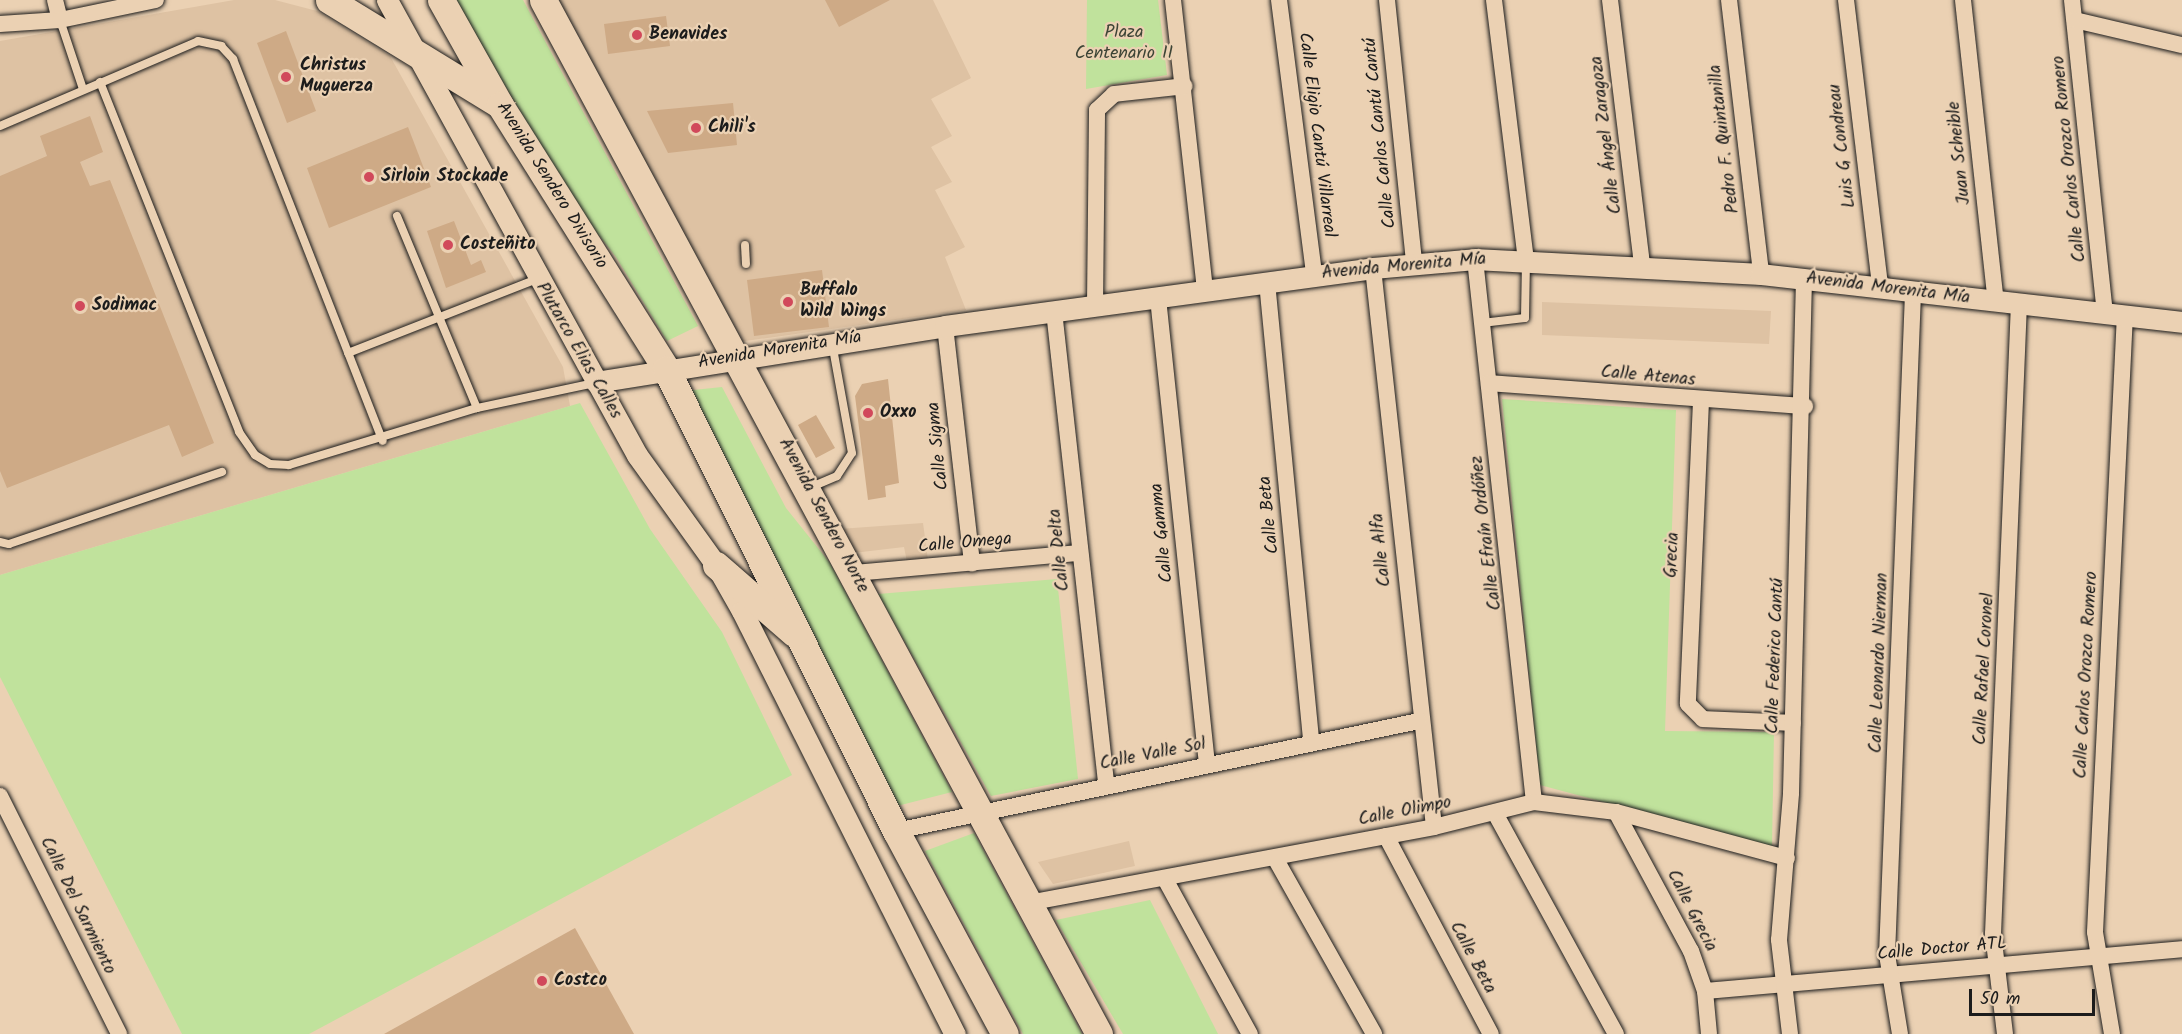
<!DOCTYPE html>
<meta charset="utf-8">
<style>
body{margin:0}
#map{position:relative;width:2182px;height:1034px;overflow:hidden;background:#ebd1b3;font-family:Kalam,sans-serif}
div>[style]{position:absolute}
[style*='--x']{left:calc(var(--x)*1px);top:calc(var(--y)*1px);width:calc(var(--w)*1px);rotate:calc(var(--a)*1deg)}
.built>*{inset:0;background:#dec2a3}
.green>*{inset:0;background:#c0e29c}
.building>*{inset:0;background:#ceaa86}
.roads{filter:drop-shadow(0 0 2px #1c1c1c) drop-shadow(0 0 2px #1c1c1c)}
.service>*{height:8px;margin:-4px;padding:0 4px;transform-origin:4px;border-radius:4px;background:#ebd1b3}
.minor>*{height:16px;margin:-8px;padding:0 8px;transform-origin:8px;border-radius:8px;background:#ebd1b3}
.tertiary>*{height:21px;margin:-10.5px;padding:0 10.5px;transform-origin:10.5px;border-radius:10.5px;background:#ebd1b3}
.primary>*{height:27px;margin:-13.5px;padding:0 13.5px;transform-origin:13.5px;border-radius:13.5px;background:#ebd1b3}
.dots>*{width:16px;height:16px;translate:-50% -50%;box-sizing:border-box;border:3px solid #ebd1b3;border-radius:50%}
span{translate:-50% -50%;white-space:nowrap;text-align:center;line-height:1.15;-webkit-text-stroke:4.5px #ebd1b3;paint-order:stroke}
.park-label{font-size:18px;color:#3d4436}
.poi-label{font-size:18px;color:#1c1c1c;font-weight:700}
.left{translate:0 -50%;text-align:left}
.street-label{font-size:18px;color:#1c1c1c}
.scale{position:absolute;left:1969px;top:989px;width:126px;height:27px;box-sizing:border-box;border:3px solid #1c1c1c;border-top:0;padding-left:8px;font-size:18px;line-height:21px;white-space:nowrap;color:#1c1c1c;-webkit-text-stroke:4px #ebd1b3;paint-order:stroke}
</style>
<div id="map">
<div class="built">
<i style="clip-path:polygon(234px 0,275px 0,317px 11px,390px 56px,563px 367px,570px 406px,0 575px,0 41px)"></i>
<i style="clip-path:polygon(558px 0,933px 0,971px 78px,931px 99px,952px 136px,931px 147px,952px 182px,935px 190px,965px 247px,945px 257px,966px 310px,738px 342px)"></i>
<i style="clip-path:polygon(1542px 302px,1771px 311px,1769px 344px,1542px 335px)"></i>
<i style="clip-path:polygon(923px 523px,928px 560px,907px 562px,904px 547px,853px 553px,839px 529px)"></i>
<i style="clip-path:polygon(1129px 841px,1135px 866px,1053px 884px,1038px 862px)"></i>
</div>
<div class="green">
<i style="clip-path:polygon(454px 0,523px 0,698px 326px,667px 341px,616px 257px,578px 209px)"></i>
<i style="clip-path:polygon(1087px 0,1158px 0,1167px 75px,1086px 89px)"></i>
<i style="clip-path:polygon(722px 387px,786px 508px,830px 563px,952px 792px,897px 806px,684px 391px)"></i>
<i style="clip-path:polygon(1502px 399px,1676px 410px,1665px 731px,1774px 732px,1772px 847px,1540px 785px)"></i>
<i style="clip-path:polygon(580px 403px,650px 529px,722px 632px,792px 775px,309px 1034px,182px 1034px,0 677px,0 575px)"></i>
<i style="clip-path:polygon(1057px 579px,1078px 779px,991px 796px,878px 594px)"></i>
<i style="clip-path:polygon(974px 833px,1082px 1034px,1023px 1034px,925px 851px)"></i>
<i style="clip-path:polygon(1150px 900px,1218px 1034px,1123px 1034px,1056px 920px)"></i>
</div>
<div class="building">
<i style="clip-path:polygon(825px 0,890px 0,839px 27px)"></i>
<i style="clip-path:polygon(666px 16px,670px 46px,608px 54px,604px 24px)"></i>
<i style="clip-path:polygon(286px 31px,316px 111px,287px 123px,257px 43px)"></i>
<i style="clip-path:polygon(733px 103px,737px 145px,668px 153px,647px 111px)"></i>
<i style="clip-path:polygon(90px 116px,103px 152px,80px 162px,90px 186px,110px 180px,214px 443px,182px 457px,169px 425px,7px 488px,0 471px,0 176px,47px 156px,40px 136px)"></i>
<i style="clip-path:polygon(408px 127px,431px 187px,329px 228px,307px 168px)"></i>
<i style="clip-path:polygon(454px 221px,471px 265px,481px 260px,486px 272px,446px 288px,427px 231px)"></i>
<i style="clip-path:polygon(822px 270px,829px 327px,754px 336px,747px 280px)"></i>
<i style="clip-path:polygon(888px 379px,899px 483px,885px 486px,886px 497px,868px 500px,855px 396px,862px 384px)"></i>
<i style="clip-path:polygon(816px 415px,835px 448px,816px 458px,798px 425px)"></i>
<i style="clip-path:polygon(575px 928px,634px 1034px,384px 1034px)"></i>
</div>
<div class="roads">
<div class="service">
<i style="--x:60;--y:20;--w:73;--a:71.6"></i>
<i style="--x:100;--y:82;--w:377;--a:68.3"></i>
<i style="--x:239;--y:432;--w:28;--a:55"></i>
<i style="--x:255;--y:455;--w:17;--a:31"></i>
<i style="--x:270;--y:464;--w:19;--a:3"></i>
<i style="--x:289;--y:465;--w:196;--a:-16.9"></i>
<i style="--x:477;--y:408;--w:121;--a:-12"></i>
<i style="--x:0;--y:126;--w:215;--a:-23.2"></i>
<i style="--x:198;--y:41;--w:24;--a:12"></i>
<i style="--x:221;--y:46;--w:18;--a:47"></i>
<i style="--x:233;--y:59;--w:410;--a:68.6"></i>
<i style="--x:397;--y:216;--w:208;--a:67.4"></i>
<i style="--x:745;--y:245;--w:19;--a:87"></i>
<i style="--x:1482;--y:323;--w:43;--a:-6.6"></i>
<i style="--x:1525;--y:318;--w:57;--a:-89"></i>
<i style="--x:348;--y:353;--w:203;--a:-21.4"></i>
<i style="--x:809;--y:488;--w:30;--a:-23"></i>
<i style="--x:837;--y:476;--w:27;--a:-57"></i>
<i style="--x:852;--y:453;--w:112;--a:-100.3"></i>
<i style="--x:0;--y:542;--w:9;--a:13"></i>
<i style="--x:9;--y:544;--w:225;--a:-18.7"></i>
</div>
<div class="minor">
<i style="--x:55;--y:0;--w:21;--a:76"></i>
<i style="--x:1173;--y:0;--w:293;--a:83.7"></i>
<i style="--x:1279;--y:0;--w:277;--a:82.7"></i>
<i style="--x:1387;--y:0;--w:264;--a:84.1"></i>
<i style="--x:1494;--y:0;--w:262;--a:83"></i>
<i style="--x:1610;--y:0;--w:268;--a:83.1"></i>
<i style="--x:1729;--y:0;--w:276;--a:83.3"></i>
<i style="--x:1846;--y:0;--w:289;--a:83.2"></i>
<i style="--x:1963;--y:0;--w:304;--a:83.8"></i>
<i style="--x:2072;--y:0;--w:315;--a:84"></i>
<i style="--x:2075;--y:20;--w:110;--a:13.2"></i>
<i style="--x:0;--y:24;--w:60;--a:-3.8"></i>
<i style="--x:60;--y:20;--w:98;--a:-11.8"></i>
<i style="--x:1475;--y:259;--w:546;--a:83.8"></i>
<i style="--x:1373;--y:268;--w:562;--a:83.77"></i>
<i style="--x:1267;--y:282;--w:463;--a:84.5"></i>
<i style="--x:1158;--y:298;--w:469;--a:84"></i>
<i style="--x:1095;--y:305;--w:195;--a:-89.4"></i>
<i style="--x:1097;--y:110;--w:23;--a:-43"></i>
<i style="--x:1114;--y:94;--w:71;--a:-6.4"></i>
<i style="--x:1054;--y:311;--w:476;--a:83.7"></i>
<i style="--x:945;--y:326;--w:239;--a:83.5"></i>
<i style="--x:1489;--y:383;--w:317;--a:4.2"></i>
<i style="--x:1701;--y:401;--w:303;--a:92.5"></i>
<i style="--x:1688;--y:704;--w:21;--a:45"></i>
<i style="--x:1703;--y:719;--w:90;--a:2.5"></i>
<i style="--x:854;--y:573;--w:227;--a:-5.1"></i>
<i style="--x:0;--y:796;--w:266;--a:63.4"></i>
<i style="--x:1616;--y:812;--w:158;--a:61.7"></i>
<i style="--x:1691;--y:951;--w:42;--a:70.7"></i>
<i style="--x:1705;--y:991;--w:43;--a:84.7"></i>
<i style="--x:1495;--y:813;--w:252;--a:61.3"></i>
<i style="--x:896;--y:831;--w:534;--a:-11.88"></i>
<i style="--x:1386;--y:836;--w:224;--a:62.1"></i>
<i style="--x:1275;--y:858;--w:202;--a:60.6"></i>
<i style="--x:1165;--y:879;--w:177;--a:61.3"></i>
<i style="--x:1028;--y:903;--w:413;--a:-10.6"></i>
<i style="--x:1434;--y:827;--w:103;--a:-14"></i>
<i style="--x:1534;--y:802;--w:83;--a:7"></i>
<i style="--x:1616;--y:812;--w:177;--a:15.1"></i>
<i style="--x:1705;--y:991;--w:479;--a:-5"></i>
<i style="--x:1790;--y:1034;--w:95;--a:-96.7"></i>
<i style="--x:1779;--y:940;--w:147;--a:-85.3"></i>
<i style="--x:1791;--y:793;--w:515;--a:-88.55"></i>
<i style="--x:1900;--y:1034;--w:80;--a:-99.3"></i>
<i style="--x:1887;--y:955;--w:664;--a:-87.75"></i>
<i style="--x:2005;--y:1034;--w:101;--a:-96.8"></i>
<i style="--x:1993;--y:934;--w:631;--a:-87.64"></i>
<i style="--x:2112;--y:1034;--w:103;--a:-99.5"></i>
<i style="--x:2095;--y:932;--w:618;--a:-87.22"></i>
</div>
<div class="tertiary">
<i style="--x:387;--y:0;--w:519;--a:61.21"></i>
<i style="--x:637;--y:455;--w:135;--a:54.3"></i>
<i style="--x:716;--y:565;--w:53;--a:60.5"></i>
<i style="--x:742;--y:611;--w:474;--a:63.3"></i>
<i style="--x:596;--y:382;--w:353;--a:-9.1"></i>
<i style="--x:945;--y:326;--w:432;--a:-7.7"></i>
<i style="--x:1373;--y:268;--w:102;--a:-5"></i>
<i style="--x:1475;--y:259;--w:286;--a:3"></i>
<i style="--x:1761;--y:274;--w:424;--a:6.5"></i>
</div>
<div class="primary">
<i style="--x:329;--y:0;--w:199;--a:31.5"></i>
<i style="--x:441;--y:0;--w:120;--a:60.7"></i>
<i style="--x:500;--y:105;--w:312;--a:57.8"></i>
<i style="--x:666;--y:369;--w:516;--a:63.53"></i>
<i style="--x:896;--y:831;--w:230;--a:61.8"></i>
<i style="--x:543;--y:0;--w:1174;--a:61.73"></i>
<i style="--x:716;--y:565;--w:103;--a:41.1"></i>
</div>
</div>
<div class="dots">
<i style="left:637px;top:35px;background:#d1495b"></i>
<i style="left:286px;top:77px;background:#d1495b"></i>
<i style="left:696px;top:128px;background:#d1495b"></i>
<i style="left:369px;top:177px;background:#d1495b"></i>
<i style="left:448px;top:245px;background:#d1495b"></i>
<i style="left:788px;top:302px;background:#d1495b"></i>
<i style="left:80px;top:306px;background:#d1495b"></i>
<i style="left:868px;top:413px;background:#d1495b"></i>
<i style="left:542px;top:981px;background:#d1495b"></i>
</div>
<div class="park-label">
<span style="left:1124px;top:44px">Plaza<br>Centenario II</span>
</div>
<div class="poi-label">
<span class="left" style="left:649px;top:35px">Benavides</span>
<span class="left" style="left:300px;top:77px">Christus<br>Muguerza</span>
<span class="left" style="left:708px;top:128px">Chili's</span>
<span class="left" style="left:381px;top:177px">Sirloin Stockade</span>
<span class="left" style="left:460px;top:245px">Costeñito</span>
<span class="left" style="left:800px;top:302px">Buffalo<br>Wild Wings</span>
<span class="left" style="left:92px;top:306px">Sodimac</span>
<span class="left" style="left:880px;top:413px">Oxxo</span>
<span class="left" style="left:554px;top:981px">Costco</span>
</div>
<div class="street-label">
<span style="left:1381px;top:133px;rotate:-96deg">Calle Carlos Cantú Cantú</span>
<span style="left:1316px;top:135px;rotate:83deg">Calle Eligio Cantú Villarreal</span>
<span style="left:1607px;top:135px;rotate:-97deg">Calle Ángel Zaragoza</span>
<span style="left:1725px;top:139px;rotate:-97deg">Pedro F. Quintanilla</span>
<span style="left:1843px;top:146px;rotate:-97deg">Luis G Condreau</span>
<span style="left:1960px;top:153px;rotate:-96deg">Juan Scheible</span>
<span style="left:2070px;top:159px;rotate:-96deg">Calle Carlos Orozco Romero</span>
<span style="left:551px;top:186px;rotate:58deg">Avenida Sendero Divisorio</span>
<span style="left:1404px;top:267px;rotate:-5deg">Avenida Morenita Mía</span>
<span style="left:1888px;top:289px;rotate:7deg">Avenida Morenita Mía</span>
<span style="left:578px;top:351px;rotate:60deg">Plutarco Elias Calles</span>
<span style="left:780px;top:351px;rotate:-9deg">Avenida Morenita Mía</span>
<span style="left:1648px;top:377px;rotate:5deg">Calle Atenas</span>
<span style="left:939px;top:446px;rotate:-96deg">Calle Sigma</span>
<span style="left:1270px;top:515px;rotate:-96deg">Calle Beta</span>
<span style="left:823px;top:516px;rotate:62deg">Avenida Sendero Norte</span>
<span style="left:1163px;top:533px;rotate:-96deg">Calle Gamma</span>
<span style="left:1487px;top:533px;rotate:-97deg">Calle Efraín Ordóñez</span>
<span style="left:965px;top:544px;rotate:-5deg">Calle Omega</span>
<span style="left:1060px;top:550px;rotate:-96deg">Calle Delta</span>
<span style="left:1382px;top:550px;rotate:-96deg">Calle Alfa</span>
<span style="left:1673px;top:555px;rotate:-87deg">Grecia</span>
<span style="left:1776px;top:656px;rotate:-88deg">Calle Federico Cantú</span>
<span style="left:1880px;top:663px;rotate:-88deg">Calle Leonardo Nierman</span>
<span style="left:1985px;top:669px;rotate:-87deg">Calle Rafael Coronel</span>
<span style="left:2087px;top:675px;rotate:-87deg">Calle Carlos Orozco Romero</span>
<span style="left:1153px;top:755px;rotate:-11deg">Calle Valle Sol</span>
<span style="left:1405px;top:812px;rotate:-11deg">Calle Olimpo</span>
<span style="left:77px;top:906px;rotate:64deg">Calle Del Sarmiento</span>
<span style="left:1691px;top:911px;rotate:63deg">Calle Grecia</span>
<span style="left:1942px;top:950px;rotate:-5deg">Calle Doctor ATL</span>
<span style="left:1472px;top:958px;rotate:62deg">Calle Beta</span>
</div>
<div class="scale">50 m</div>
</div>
